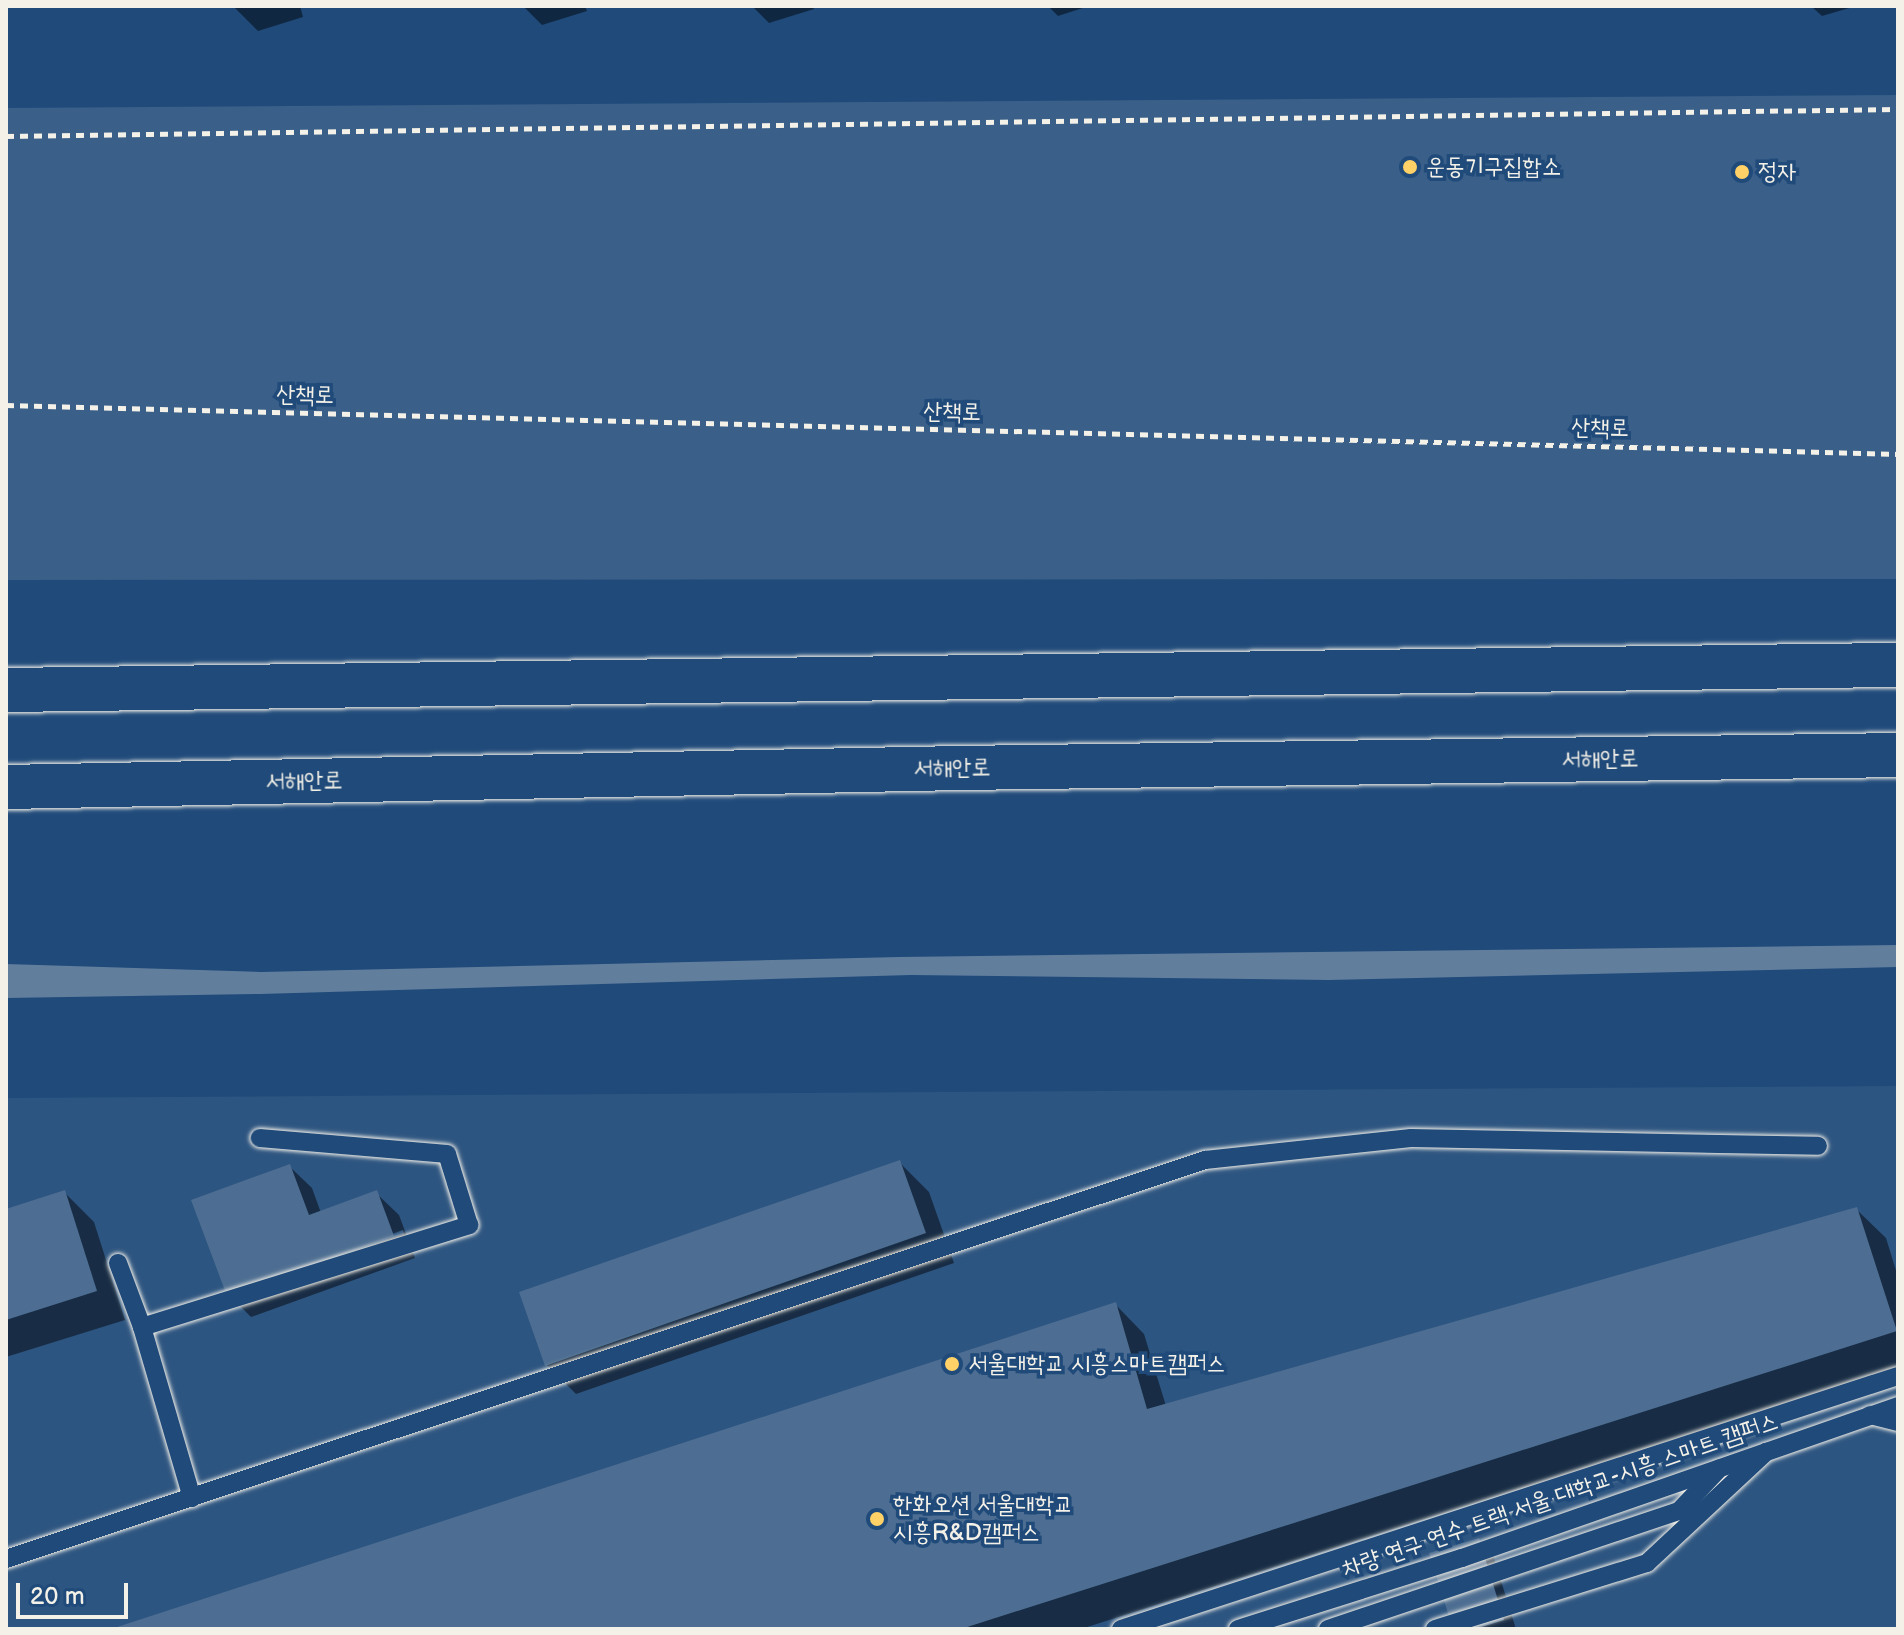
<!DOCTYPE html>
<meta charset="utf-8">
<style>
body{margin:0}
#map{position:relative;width:1904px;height:1635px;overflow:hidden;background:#1f4a7a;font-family:"Balsamiq Sans","Poor Story",sans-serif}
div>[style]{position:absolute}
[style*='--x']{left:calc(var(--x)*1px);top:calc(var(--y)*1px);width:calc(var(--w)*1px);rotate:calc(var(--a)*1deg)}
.built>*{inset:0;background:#2d5581}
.green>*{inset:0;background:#3a5f88}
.water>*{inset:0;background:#627e9d}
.shadow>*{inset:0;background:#0007}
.building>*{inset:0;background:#4d6e92}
.path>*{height:5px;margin-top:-2.5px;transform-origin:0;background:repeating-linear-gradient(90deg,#f4f1e8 0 8px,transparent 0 14px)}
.roads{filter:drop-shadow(0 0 2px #f4f1e8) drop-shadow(0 0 2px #f4f1e8)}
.lane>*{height:18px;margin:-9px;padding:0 9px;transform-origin:9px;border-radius:9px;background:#1f4a7a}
.primary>*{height:44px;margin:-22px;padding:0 22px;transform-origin:22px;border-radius:22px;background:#1f4a7a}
.dots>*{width:22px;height:22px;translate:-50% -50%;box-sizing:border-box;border:4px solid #1f4a7a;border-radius:50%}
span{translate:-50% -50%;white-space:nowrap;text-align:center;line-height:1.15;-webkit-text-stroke:7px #1f4a7a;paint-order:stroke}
.poi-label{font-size:24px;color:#f4f1e8}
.left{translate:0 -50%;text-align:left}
.street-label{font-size:24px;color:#f4f1e8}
.frame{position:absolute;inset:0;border:8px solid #f4f1e8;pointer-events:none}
.scale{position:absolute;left:16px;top:1583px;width:112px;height:36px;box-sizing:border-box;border:4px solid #f4f1e8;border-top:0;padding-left:10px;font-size:24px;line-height:28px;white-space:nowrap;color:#f4f1e8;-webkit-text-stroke:6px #1f4a7a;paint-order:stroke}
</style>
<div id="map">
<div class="built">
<i style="clip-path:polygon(1898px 1086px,1898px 1629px,6px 1629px,6px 1098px)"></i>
</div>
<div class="green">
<i style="clip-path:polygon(1898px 95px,1898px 579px,6px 580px,6px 108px)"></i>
</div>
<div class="water">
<i style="clip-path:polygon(1898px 945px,1898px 967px,1329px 980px,911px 975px,260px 994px,6px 998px,6px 964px,261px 972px,899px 957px)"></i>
</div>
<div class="shadow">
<i style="clip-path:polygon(233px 6px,300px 6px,303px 17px,258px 31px)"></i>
<i style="clip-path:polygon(523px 6px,585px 6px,587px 11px,542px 25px)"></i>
<i style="clip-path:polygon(752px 6px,813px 6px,814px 9px,769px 23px)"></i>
<i style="clip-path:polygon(1048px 6px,1089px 6px,1058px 16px)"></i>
<i style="clip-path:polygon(1811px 6px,1856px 6px,1822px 16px)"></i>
<i style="clip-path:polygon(899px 1162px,929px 1192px,954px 1263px,576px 1394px,546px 1364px)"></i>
<i style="clip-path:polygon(evenodd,289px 1166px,312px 1188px,321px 1213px,376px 1193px,399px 1215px,415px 1258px,251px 1317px,229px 1295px,289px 1166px,403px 1230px,404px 1234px,238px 1294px,238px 1290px,403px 1230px)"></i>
<i style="clip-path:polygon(65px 1193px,94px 1222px,125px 1320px,6px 1357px,6px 1211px)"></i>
<i style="clip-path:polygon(1856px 1209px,1886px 1238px,1898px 1277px,1898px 1368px,1081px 1629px,115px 1629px,1115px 1304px,1144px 1334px,1166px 1406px)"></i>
<i style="clip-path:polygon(1478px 1540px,1493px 1555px,1516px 1629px,1455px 1629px)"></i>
</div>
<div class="building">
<i style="clip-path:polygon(900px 1160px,926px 1233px,545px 1366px,519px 1292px)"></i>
<i style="clip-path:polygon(290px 1164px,309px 1215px,377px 1190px,394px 1236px,227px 1296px,191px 1200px)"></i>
<i style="clip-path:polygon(65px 1190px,97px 1291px,6px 1320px,6px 1209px)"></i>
<i style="clip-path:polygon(1857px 1207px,1897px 1331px,961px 1629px,111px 1629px,1116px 1302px,1147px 1409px)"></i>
<i style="clip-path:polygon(1479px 1538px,1504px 1620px,1475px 1629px,1453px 1629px,1429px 1553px)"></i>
</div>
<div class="path">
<i style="--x:6;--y:136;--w:1892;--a:-0.82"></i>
<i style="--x:6;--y:405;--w:1893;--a:1.48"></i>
</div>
<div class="roads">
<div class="lane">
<i style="--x:118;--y:1263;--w:68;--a:69.4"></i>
<i style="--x:1870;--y:1415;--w:29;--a:14"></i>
<i style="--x:192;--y:1498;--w:178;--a:-106.3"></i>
<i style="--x:142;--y:1327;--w:343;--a:-17.3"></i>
<i style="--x:469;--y:1225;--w:74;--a:-107.2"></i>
<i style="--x:447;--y:1154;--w:188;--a:-175.1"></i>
<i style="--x:6;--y:1559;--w:1264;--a:-18.41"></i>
<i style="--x:1205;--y:1160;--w:207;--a:-6.1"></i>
<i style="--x:1411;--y:1138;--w:407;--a:1.1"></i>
<i style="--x:1121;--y:1629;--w:817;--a:-18.04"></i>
<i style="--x:1238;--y:1629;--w:235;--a:-17.6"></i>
<i style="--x:1462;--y:1558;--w:462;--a:-19.2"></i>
<i style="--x:1328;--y:1629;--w:370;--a:-18.6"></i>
<i style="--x:1679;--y:1511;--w:59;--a:-46.4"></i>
<i style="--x:1435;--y:1629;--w:222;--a:-17.3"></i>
<i style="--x:1647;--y:1563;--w:163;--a:-43"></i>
</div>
<div class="primary">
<i style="--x:6;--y:690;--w:1892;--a:-0.76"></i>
<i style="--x:6;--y:787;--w:954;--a:-1.14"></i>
<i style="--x:960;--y:768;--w:938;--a:-0.79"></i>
</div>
</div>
<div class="dots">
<i style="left:1410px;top:167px;background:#ffd166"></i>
<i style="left:1742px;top:172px;background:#ffd166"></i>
<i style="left:952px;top:1364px;background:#ffd166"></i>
<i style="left:877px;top:1519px;background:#ffd166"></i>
</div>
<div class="poi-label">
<span class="left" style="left:1426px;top:167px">운동기구집합소</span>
<span class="left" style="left:1758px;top:172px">정자</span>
<span class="left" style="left:968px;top:1364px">서울대학교 시흥스마트캠퍼스</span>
<span class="left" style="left:893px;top:1519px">한화오션 서울대학교<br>시흥R&amp;D캠퍼스</span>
</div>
<div class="street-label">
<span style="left:305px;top:395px;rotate:1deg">산책로</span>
<span style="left:952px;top:412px;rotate:1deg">산책로</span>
<span style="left:1600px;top:428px;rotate:1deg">산책로</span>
<span style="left:1600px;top:759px;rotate:-1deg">서해안로</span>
<span style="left:952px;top:768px;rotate:-1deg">서해안로</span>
<span style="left:304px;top:781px;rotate:-1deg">서해안로</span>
<span style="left:1560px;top:1495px;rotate:-19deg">차량 연구 연수 트랙 서울 대학교-시흥 스마트 캠퍼스</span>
</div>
<div class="frame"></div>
<div class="scale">20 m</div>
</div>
